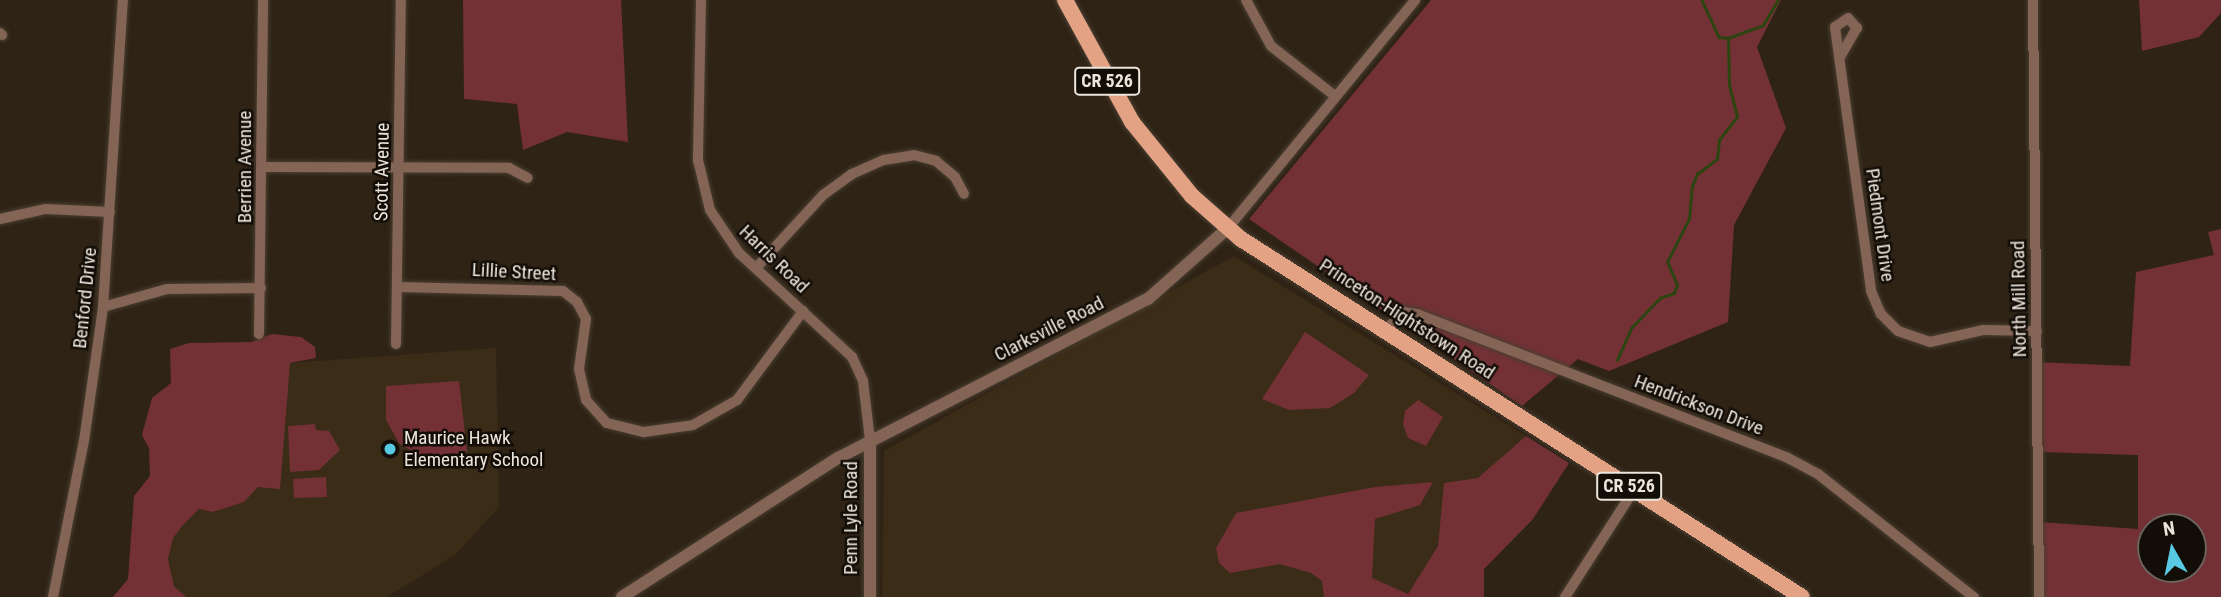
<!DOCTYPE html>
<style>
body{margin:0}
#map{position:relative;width:2221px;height:597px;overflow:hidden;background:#2e2315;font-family:"Roboto Condensed",sans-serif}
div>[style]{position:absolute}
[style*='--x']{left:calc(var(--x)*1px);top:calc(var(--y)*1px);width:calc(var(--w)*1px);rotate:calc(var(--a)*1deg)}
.built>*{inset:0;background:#3b2c17}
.green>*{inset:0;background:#733136}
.stream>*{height:2.5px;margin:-1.25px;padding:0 1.25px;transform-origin:1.25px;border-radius:1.25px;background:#2c440f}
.roads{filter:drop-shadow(0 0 2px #493e31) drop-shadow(0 0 2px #493e31)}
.minor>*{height:10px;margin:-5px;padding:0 5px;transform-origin:5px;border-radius:5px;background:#836455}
.tertiary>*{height:12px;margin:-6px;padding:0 6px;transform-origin:6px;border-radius:6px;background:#836455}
.primary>*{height:16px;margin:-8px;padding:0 8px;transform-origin:8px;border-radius:8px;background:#e3a283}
.dots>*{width:19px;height:19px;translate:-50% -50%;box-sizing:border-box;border:4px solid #120d07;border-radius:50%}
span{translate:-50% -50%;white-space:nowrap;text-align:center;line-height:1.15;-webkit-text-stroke:5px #120d07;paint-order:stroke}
.shield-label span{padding:2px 5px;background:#120d07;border:2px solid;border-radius:5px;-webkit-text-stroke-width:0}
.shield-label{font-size:18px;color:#ece5db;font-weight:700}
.street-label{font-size:19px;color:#ece5db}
.poi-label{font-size:19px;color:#ece5db}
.left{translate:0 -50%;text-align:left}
.north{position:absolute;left:2137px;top:513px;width:70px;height:70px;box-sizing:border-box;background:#120d07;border:2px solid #69635c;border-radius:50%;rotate:351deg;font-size:19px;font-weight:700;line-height:28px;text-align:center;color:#ece5db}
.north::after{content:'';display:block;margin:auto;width:24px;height:32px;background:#58c9e3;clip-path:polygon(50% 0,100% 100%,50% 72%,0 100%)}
</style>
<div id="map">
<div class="built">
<i style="clip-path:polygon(1234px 256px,1526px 436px,1488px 494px,1448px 597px,882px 597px,884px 451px)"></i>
<i style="clip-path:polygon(496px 348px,499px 507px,455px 555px,387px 597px,186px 597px,174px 586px,168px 559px,173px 538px,183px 525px,199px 509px,213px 512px,244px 502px,258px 487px,290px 363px)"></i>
</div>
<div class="green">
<i style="clip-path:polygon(463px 0,621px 0,628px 142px,567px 132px,523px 150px,517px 104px,464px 99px)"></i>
<i style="clip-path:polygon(1431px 0,1781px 0,1757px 47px,1786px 128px,1734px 225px,1728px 322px,1609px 371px,1578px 359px,1522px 406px,1249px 219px)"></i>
<i style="clip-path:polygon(2139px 0,2221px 0,2221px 13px,2199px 37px,2142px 51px)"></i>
<i style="clip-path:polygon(evenodd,2221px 229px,2221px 597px,2039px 597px,2039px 522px,2138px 529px,2138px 455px,2038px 452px,2035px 362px,2130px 366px,2136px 272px,2214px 255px,2208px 232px,2221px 229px,2151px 527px,2193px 527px,2193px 569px,2151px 569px,2151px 527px)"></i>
<i style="clip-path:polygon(1305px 332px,1369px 375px,1354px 393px,1330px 408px,1289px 410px,1262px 399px)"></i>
<i style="clip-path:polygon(272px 334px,301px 337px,315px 347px,316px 358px,290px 363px,280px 489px,258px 487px,244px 502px,213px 512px,199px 509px,183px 525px,173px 538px,168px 559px,174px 586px,186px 597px,113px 597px,128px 579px,134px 496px,150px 476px,149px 448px,142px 435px,152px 398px,171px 383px,170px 349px,189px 343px,251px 342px)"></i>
<i style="clip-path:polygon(459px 381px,467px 452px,439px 459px,416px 454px,399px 443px,386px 420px,386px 386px)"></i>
<i style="clip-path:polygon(1418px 400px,1443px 417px,1426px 446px,1408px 438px,1403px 424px,1405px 411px)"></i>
<i style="clip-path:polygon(315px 424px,316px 430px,329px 431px,340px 450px,319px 470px,290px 472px,288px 426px)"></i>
<i style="clip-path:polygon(1526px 436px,1569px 463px,1533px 519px,1484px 569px,1484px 597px,1324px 597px,1322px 581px,1311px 573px,1280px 564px,1230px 573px,1219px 563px,1216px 548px,1236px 513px,1375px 487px,1433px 482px,1420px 505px,1375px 519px,1372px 578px,1408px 594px,1438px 546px,1444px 483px,1478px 478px)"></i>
<i style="clip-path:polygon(326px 477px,327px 497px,294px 498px,293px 479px)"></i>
</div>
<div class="stream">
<i style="--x:1702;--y:0;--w:41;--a:65.3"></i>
<i style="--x:1719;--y:37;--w:9;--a:6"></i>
<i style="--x:1728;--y:38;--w:37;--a:-20"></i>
<i style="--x:1763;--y:25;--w:29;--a:-59"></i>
<i style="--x:1617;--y:360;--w:36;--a:-66"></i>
<i style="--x:1632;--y:327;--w:40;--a:-46"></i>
<i style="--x:1660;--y:298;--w:15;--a:-20"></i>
<i style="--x:1674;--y:293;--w:9;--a:-69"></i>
<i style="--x:1677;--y:285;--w:25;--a:-113"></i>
<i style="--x:1667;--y:262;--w:48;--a:-62.9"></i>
<i style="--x:1689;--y:219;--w:33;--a:-85"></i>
<i style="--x:1692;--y:186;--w:13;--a:-67"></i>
<i style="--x:1697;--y:174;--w:25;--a:-37"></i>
<i style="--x:1717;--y:159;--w:19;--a:-84"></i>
<i style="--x:1719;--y:140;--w:29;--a:-52"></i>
<i style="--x:1737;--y:117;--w:33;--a:-104"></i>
<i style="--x:1729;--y:85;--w:47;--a:-91.2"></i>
</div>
<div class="roads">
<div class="minor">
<i style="--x:701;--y:0;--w:160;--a:91.1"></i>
<i style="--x:698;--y:160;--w:51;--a:76.5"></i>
<i style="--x:710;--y:210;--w:52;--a:56"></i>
<i style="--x:739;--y:253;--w:154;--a:42.6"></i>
<i style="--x:852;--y:357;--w:26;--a:65"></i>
<i style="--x:863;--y:381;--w:59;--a:83.2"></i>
<i style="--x:1246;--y:0;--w:52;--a:61.5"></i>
<i style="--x:1271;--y:46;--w:81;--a:38"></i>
<i style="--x:2033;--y:0;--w:597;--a:89.42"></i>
<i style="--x:0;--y:33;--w:3;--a:45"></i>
<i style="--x:1840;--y:57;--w:34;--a:-60"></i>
<i style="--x:1857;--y:28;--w:13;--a:-132"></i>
<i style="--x:1848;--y:18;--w:16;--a:145"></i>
<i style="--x:1835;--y:27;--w:266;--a:82.2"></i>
<i style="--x:1871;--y:291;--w:25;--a:67"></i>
<i style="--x:1881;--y:314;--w:24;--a:45"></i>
<i style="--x:1898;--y:331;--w:34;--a:19"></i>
<i style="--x:1930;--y:342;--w:54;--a:-12.8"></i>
<i style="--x:1983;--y:330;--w:54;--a:1.1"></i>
<i style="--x:262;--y:167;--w:247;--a:0.2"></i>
<i style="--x:509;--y:168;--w:21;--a:28"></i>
<i style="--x:0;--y:219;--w:47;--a:-12.3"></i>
<i style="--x:46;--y:209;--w:64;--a:2.7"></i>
<i style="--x:1228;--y:228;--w:295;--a:-50.6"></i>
<i style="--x:756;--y:268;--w:99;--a:-47.5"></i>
<i style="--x:823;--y:195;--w:36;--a:-36"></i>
<i style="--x:852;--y:174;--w:35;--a:-24"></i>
<i style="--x:884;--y:160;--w:30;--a:-9"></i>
<i style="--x:914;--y:155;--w:23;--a:15"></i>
<i style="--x:936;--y:161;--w:25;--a:40"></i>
<i style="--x:955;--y:177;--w:19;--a:62"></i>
<i style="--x:398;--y:287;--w:165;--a:1.4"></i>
<i style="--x:563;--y:291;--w:18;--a:38"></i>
<i style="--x:577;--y:302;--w:19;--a:62"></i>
<i style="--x:586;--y:319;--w:50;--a:98"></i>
<i style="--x:579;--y:369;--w:32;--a:77"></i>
<i style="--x:586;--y:400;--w:31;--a:48"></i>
<i style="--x:607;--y:423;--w:38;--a:14"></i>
<i style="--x:644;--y:432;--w:49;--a:-8.1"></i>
<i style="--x:693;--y:425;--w:51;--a:-29.6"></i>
<i style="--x:737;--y:400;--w:111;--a:-53.4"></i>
<i style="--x:103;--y:307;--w:66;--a:-15.7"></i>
<i style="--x:167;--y:289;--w:94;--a:-0.6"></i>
<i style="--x:1386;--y:330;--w:25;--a:-47"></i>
<i style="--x:1403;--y:312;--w:14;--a:8"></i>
<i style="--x:1417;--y:314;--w:396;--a:21.2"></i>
<i style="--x:1786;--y:457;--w:36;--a:28"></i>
<i style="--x:1818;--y:474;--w:199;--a:38.3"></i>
<i style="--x:259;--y:334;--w:334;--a:-89.3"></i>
<i style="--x:396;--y:344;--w:344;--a:-89.2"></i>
<i style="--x:53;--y:597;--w:159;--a:-78.8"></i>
<i style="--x:84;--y:441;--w:135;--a:-81.9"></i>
<i style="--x:103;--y:307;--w:308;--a:-86.3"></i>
<i style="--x:1565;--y:597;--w:127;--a:-57.2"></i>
</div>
<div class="tertiary">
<i style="--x:622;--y:597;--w:257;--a:-32.8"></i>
<i style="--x:838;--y:458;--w:348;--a:-27.2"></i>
<i style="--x:1148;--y:299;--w:107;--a:-41.6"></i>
<i style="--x:870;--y:597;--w:157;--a:-90"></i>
</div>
<div class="primary">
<i style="--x:1065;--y:0;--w:139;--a:61.2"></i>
<i style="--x:1132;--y:122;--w:95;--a:51"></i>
<i style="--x:1192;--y:196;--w:65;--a:41.3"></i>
<i style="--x:1241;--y:239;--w:665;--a:32.54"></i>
</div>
</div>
<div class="dots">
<i style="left:390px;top:449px;background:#58c9e3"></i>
</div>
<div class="shield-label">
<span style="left:1107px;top:81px">CR 526</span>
<span style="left:1629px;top:486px">CR 526</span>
</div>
<div class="street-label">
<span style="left:245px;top:167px;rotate:-90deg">Berrien Avenue</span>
<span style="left:382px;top:172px;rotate:-89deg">Scott Avenue</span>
<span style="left:1880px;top:225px;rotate:82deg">Piedmont Drive</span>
<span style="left:774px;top:259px;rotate:44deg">Harris Road</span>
<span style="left:514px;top:272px;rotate:3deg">Lillie Street</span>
<span style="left:85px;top:298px;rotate:-84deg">Benford Drive</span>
<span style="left:2019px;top:299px;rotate:-91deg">North Mill Road</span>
<span style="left:1407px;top:319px;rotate:33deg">Princeton-Hightstown Road</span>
<span style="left:1049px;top:329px;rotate:-27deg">Clarksville Road</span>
<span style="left:1699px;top:405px;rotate:21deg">Hendrickson Drive</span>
<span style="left:851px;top:518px;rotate:-90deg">Penn Lyle Road</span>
</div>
<div class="poi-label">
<span class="left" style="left:404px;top:449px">Maurice Hawk<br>Elementary School</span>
</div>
<div class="north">N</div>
</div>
